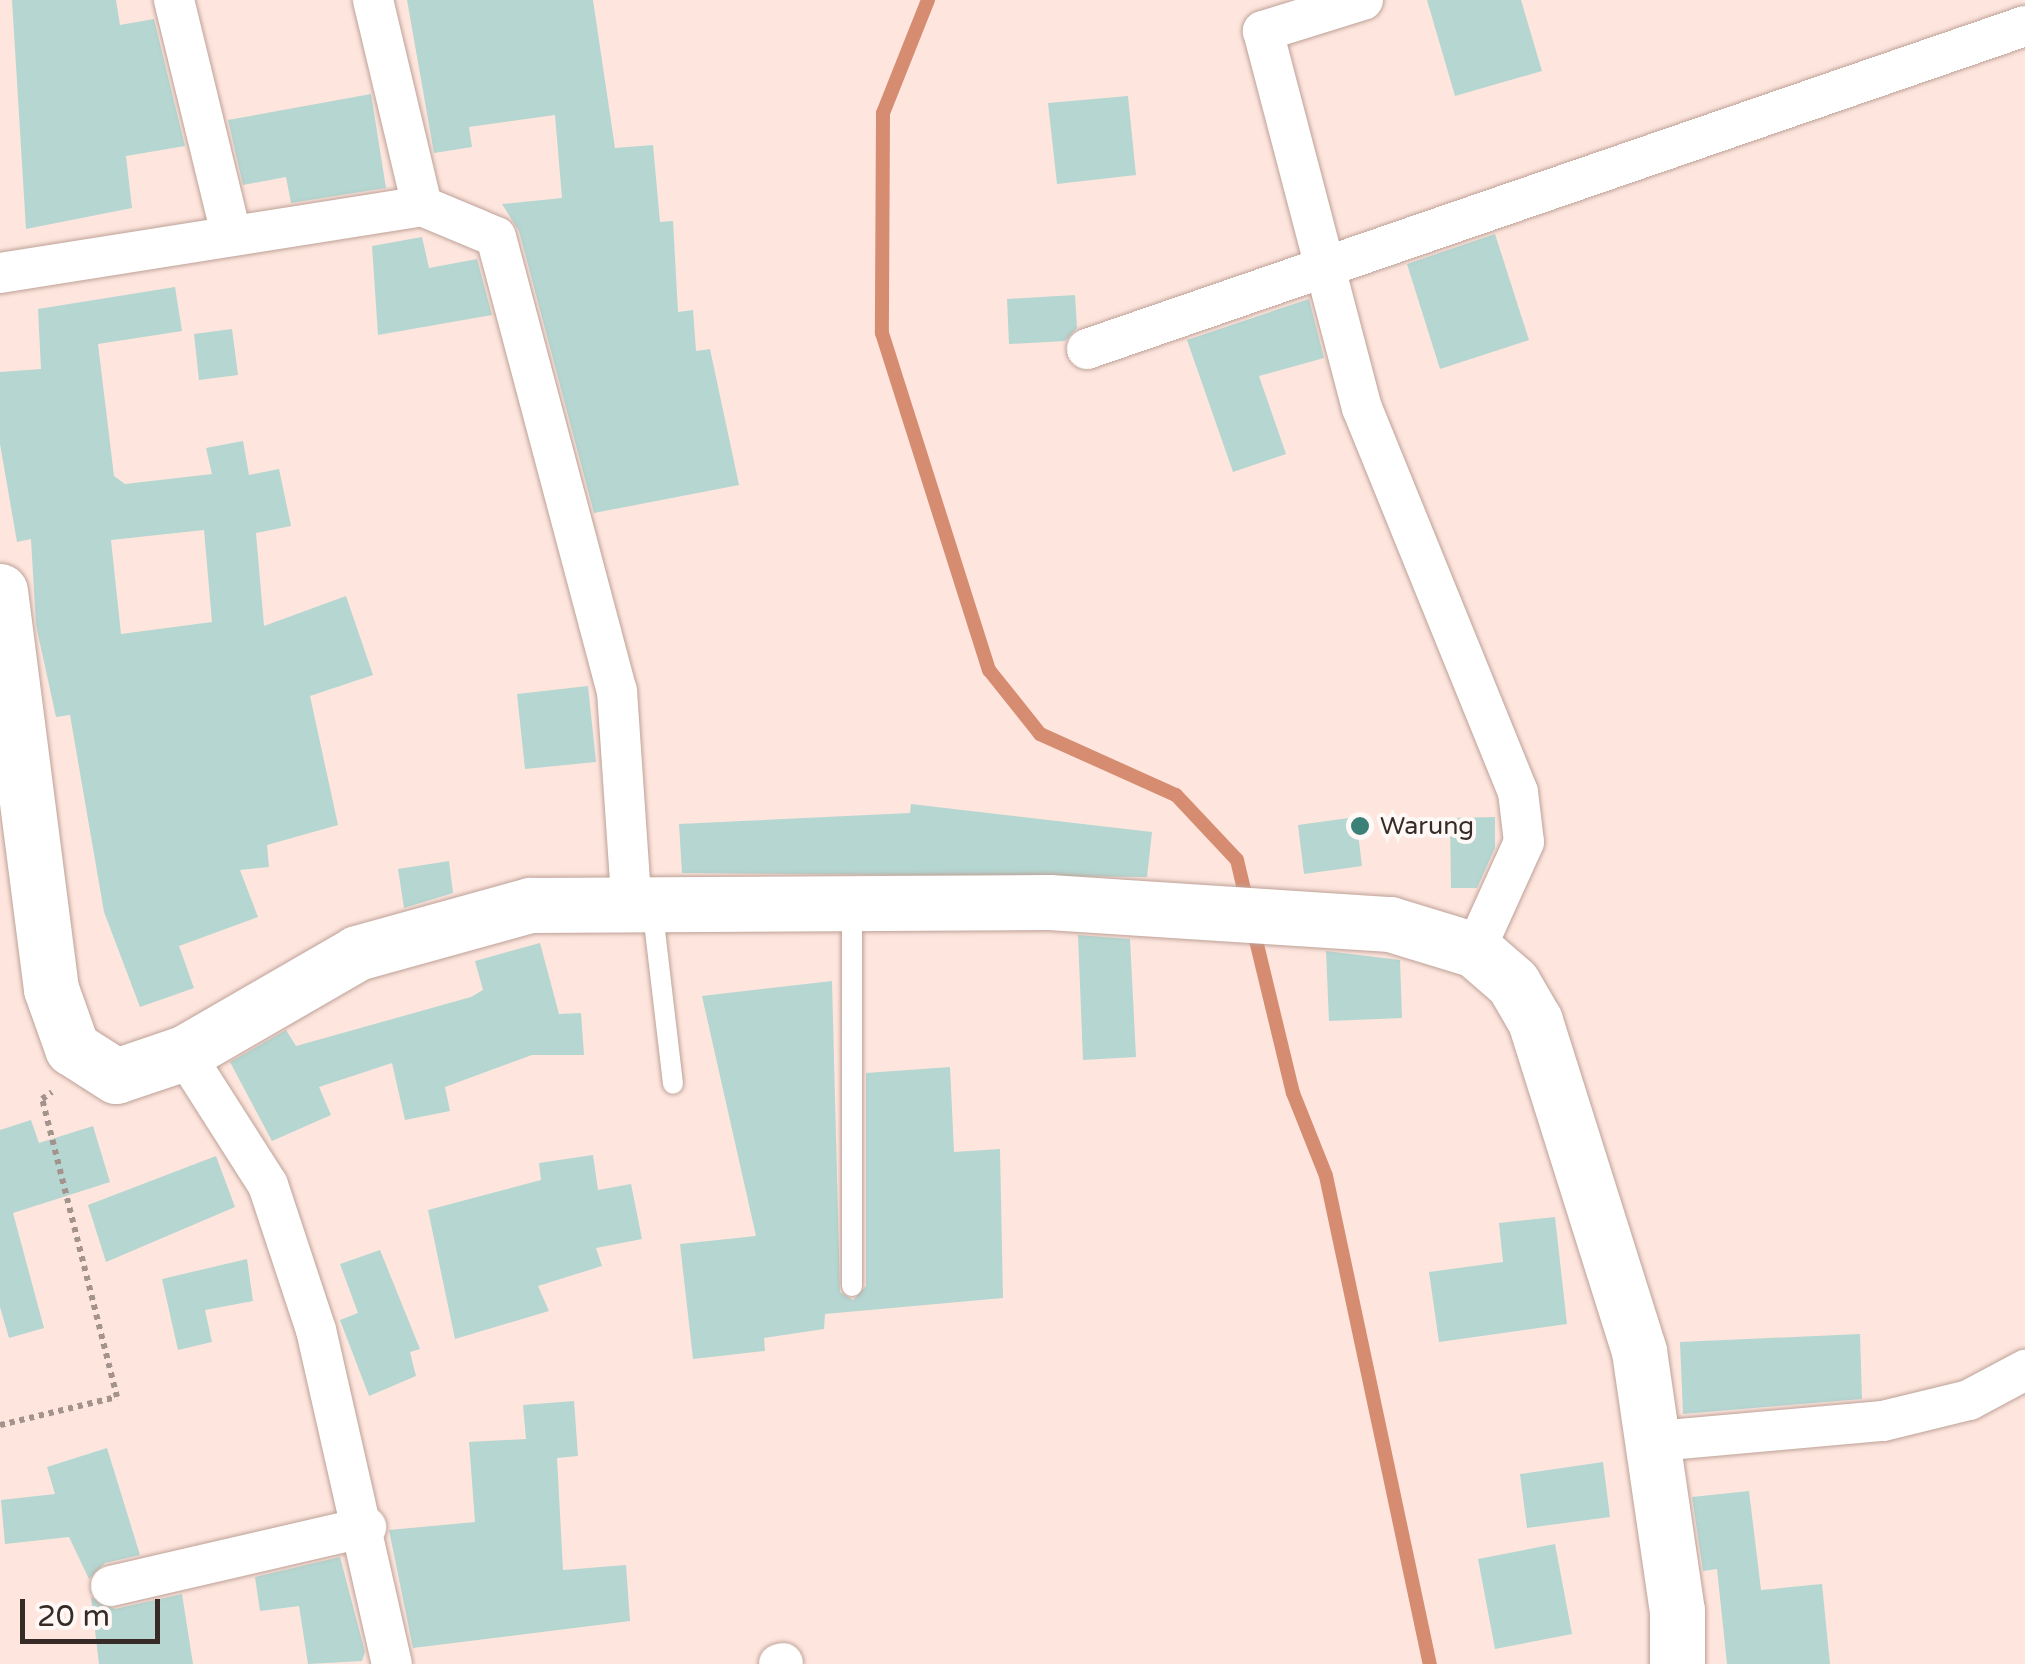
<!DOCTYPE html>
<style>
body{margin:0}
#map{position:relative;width:2025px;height:1664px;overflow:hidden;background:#fee6de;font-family:"Varela Round",sans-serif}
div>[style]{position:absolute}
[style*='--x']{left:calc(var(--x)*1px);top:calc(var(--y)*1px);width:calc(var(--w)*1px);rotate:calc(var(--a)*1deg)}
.stream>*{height:14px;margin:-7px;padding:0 7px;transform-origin:7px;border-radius:7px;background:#d68c71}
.building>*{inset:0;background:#b5d6d1}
.path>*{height:6px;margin-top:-3px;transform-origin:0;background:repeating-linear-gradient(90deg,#a4928c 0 5px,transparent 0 10px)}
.roads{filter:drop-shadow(0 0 2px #bda197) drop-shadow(0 0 2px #bda197)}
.lane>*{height:20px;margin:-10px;padding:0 10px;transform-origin:10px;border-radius:10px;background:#fff}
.street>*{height:40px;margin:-20px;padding:0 20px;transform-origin:20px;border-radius:20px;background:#fff}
.secondary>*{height:55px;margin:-27.5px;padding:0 27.5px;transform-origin:27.5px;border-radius:27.5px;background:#fff}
.dots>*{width:28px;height:28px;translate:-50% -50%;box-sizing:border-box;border:5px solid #fef8f6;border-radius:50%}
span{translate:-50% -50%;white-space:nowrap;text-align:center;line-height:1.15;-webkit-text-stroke:8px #fef8f6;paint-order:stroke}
.poi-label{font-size:25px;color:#362b27}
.left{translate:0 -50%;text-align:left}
.scale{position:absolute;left:20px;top:1599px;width:140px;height:45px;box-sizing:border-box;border:5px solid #362b27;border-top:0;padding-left:12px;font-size:30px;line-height:35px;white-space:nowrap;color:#362b27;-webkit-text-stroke:8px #fef8f6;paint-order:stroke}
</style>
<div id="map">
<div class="stream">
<i style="--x:928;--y:0;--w:122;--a:111.7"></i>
<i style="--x:883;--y:113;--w:220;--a:90.3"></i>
<i style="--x:882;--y:333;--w:354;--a:72.4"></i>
<i style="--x:989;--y:670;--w:82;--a:51.4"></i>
<i style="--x:1040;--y:734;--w:149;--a:24.2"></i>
<i style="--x:1176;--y:795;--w:89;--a:46.8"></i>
<i style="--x:1237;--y:860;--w:43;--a:76.6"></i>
<i style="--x:1253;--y:928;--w:170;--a:76.4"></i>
<i style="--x:1293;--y:1093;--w:89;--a:68.3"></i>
<i style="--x:1326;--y:1176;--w:499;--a:78"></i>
</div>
<div class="building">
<i style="clip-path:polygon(12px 0,116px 0,120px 25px,154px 19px,185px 146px,126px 156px,132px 208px,26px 229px)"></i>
<i style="clip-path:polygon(407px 0,593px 0,615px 148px,653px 145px,660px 222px,673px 221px,678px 312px,693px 310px,696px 351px,710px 349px,739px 485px,594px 513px,519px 231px,502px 204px,562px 198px,555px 115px,469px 127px,472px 147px,434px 153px)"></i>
<i style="clip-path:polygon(1427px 0,1521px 0,1542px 71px,1455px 96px)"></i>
<i style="clip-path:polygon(371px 94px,386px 188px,291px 203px,286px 177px,243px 185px,228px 120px)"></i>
<i style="clip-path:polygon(1128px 96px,1136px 175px,1057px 184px,1048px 103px)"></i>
<i style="clip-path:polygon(1495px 234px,1529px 340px,1440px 369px,1407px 264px)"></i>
<i style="clip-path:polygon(422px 237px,429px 268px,477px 259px,492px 315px,378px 335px,372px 246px)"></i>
<i style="clip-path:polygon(evenodd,175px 287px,182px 331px,98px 344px,114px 476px,125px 484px,212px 474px,206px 448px,243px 441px,249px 475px,279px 469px,291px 526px,256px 533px,264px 626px,346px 596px,373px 675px,310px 696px,338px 825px,267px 845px,269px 867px,240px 870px,258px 917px,179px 946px,194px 988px,140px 1007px,104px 912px,70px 715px,56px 717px,36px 625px,31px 539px,17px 542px,0 444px,0 372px,41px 369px,38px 309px,175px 287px,204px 530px,212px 622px,121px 634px,111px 540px,204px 530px)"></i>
<i style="clip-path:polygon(1075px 295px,1077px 328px,1065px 341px,1009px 344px,1007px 299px)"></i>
<i style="clip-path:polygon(1309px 299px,1324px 358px,1259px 376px,1286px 454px,1233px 472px,1187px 340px)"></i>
<i style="clip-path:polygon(232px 329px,238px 375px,199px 380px,194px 334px)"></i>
<i style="clip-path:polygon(588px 686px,596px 762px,525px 769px,517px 694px)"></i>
<i style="clip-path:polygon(911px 804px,1152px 832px,1147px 877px,682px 873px,679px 824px,910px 813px)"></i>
<i style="clip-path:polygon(1356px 817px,1362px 866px,1304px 874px,1298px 825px)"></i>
<i style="clip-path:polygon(1495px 817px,1495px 848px,1477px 888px,1451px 888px,1450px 818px)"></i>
<i style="clip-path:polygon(449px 861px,453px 893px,404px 908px,398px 869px)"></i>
<i style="clip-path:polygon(1078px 935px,1130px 939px,1136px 1057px,1083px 1060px)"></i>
<i style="clip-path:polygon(540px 943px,559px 1014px,581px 1013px,584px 1055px,532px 1055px,445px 1087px,450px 1111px,405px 1120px,392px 1063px,319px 1087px,331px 1115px,272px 1141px,230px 1062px,286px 1030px,296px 1046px,471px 997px,483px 990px,475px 961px)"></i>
<i style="clip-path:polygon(1326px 951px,1400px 960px,1402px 1018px,1329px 1021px)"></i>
<i style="clip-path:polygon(832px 981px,840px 1292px,853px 1300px,866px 1286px,866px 1073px,950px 1067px,954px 1152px,1000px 1149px,1003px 1298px,825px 1314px,824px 1329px,764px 1338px,765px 1351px,693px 1359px,680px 1244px,756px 1236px,702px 996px)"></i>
<i style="clip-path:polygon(31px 1120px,39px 1143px,93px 1126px,110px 1182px,13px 1213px,44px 1328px,9px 1338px,0 1307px,0 1130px)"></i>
<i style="clip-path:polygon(593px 1155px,598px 1190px,631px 1184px,642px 1239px,596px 1248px,602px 1266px,538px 1286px,549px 1311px,455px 1339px,428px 1210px,541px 1180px,539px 1163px)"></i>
<i style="clip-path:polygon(216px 1156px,235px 1207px,106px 1262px,88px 1205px)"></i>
<i style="clip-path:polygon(1555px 1217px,1567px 1324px,1439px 1342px,1429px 1272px,1503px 1262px,1499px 1223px)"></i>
<i style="clip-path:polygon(380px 1250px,420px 1349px,410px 1352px,416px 1376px,369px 1396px,340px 1320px,358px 1313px,340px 1264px)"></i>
<i style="clip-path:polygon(247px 1259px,253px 1301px,205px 1310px,212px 1342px,178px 1350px,162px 1279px)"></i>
<i style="clip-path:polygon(1860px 1334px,1862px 1399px,1683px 1414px,1680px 1342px)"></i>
<i style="clip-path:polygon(574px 1401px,578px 1456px,557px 1458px,563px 1570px,626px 1565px,630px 1621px,413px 1648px,389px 1530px,475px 1522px,469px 1442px,526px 1439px,523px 1405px)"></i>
<i style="clip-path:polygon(107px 1448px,140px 1555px,105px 1563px,89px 1579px,69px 1537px,5px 1544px,1px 1500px,55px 1494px,47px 1467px)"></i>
<i style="clip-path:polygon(1603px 1462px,1610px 1517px,1527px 1528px,1520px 1474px)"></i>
<i style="clip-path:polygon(1749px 1491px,1761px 1590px,1822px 1584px,1830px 1664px,1727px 1664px,1717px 1569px,1703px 1571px,1692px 1497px)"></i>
<i style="clip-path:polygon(1555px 1544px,1572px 1634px,1495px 1649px,1478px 1559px)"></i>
<i style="clip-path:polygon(340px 1557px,365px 1652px,362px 1661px,308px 1664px,299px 1606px,260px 1611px,255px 1577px)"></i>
<i style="clip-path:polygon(182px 1594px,193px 1664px,99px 1664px,91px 1597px,115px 1609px)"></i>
</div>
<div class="path">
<i style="--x:0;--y:1425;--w:120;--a:-13.5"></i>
<i style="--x:117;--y:1397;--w:307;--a:-104.1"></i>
<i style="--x:42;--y:1099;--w:12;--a:-35"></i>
</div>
<div class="roads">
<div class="lane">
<i style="--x:852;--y:904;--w:382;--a:90"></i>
<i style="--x:652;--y:905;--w:180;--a:83.3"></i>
</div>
<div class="street">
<i style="--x:174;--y:0;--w:237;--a:76.3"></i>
<i style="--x:373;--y:0;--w:212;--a:76.6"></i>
<i style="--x:1363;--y:0;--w:105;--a:162.8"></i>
<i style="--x:1263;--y:31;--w:390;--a:75.3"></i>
<i style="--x:1362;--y:408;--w:414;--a:67.9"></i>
<i style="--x:1518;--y:792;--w:50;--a:83.2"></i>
<i style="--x:1524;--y:842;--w:119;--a:114.4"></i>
<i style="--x:0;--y:273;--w:427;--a:-9"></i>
<i style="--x:422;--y:206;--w:80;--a:22.7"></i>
<i style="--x:496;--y:237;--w:470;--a:75.1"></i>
<i style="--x:617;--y:691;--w:207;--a:86.1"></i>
<i style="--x:1087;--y:349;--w:992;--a:-19"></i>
<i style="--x:184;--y:1053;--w:156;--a:57.5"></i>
<i style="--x:268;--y:1185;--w:153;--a:71.7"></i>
<i style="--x:316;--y:1330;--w:343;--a:77.2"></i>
<i style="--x:1657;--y:1441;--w:227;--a:-5.1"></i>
<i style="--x:1883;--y:1421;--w:89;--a:-13.7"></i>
<i style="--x:1969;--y:1400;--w:64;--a:-28.2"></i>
<i style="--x:111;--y:1586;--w:262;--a:-13"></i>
<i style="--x:779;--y:1664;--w:4;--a:-14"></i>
</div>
<div class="secondary">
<i style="--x:0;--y:591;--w:401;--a:82.7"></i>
<i style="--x:51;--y:989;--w:63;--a:70.4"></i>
<i style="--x:72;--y:1048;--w:52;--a:32.5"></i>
<i style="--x:116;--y:1076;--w:72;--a:-18.7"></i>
<i style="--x:184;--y:1053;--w:200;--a:-30"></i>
<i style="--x:357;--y:953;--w:180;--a:-15.5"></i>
<i style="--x:530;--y:905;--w:519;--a:-0.33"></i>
<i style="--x:1049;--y:902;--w:342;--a:3.7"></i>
<i style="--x:1390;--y:924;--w:89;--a:17"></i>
<i style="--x:1475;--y:950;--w:50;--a:41"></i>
<i style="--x:1513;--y:983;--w:44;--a:59.9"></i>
<i style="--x:1535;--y:1021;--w:346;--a:72.5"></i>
<i style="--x:1639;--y:1351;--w:262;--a:81.7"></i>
<i style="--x:1677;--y:1610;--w:54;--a:90"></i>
</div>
</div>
<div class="dots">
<i style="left:1360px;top:826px;background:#3b8178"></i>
</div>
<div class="poi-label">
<span class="left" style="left:1380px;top:826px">Warung</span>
</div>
<div class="scale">20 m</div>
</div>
